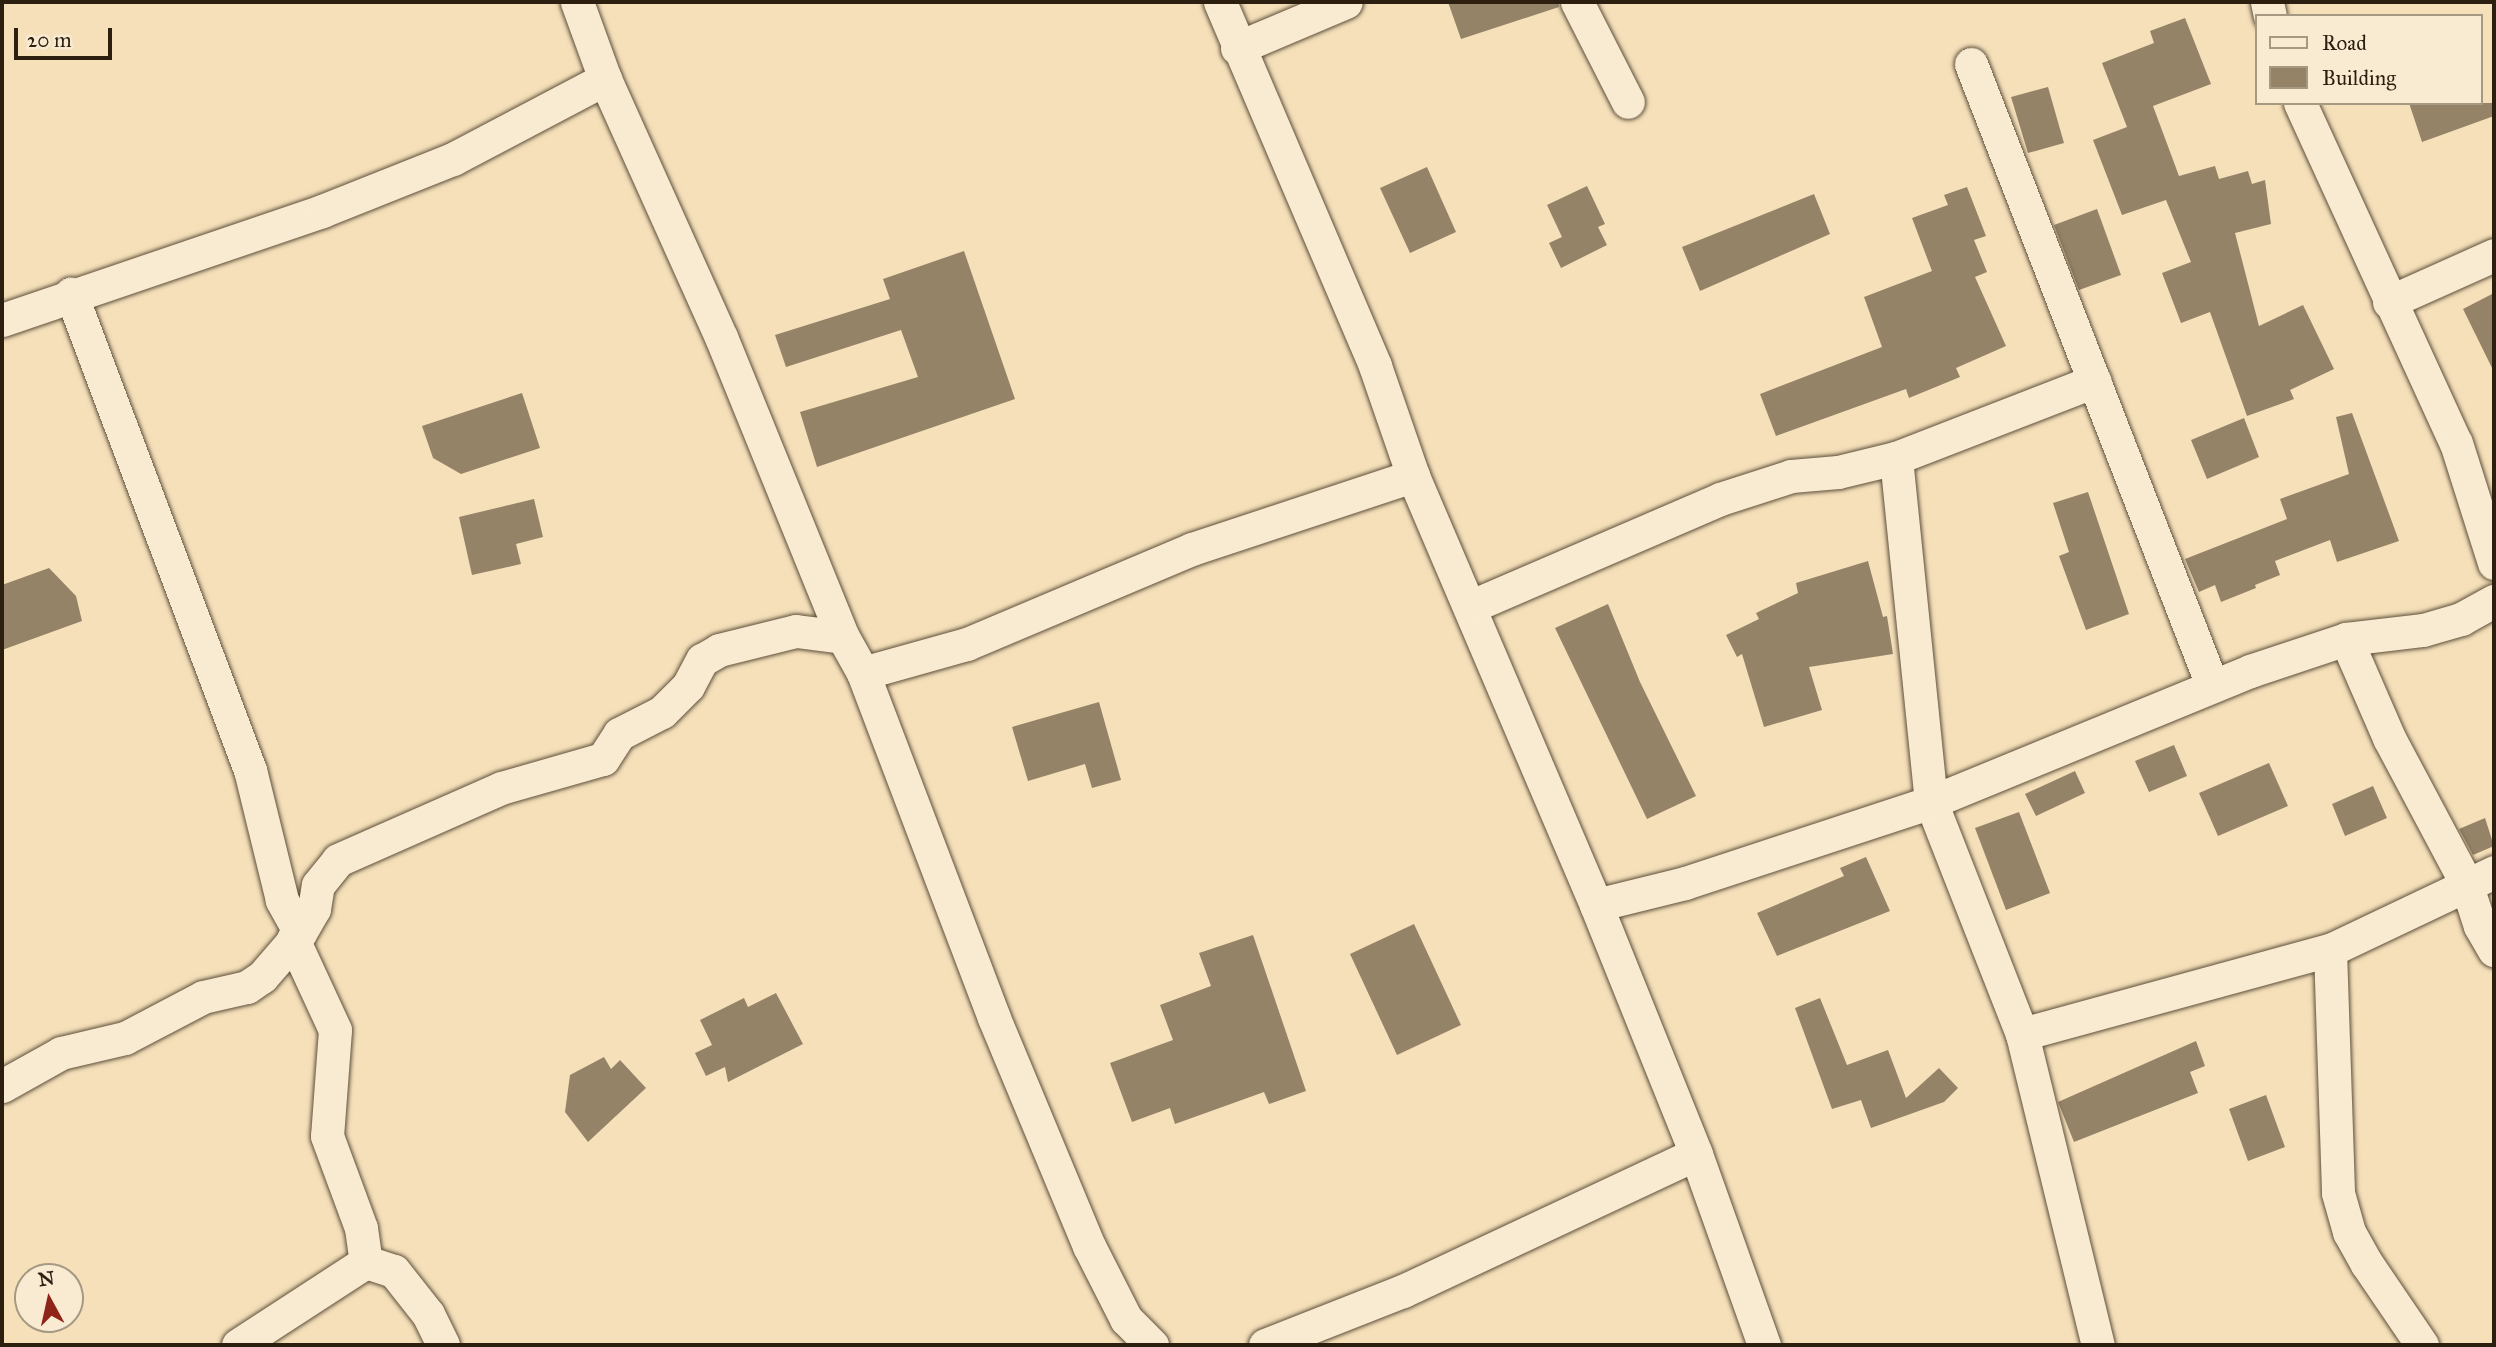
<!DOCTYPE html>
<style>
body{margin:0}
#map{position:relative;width:2496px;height:1347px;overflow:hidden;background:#f5e0ba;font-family:"IM FELL Great Primer",serif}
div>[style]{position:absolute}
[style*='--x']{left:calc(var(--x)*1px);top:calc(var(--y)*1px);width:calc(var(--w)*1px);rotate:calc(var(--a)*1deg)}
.building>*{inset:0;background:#958368}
.roads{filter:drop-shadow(0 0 2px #5e4f3a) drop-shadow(0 0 2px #5e4f3a)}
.minor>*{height:33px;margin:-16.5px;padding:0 16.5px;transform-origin:16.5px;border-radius:16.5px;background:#f8ebd2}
span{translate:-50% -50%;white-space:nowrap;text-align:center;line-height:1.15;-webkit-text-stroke:5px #f8ebd2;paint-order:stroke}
.frame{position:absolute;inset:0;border:4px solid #2c1f10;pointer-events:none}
.legend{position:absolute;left:2255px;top:14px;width:228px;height:91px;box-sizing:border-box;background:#f8ebd2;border:2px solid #a69984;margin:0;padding:9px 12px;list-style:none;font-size:21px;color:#2c1f10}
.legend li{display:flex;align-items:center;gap:14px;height:35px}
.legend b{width:35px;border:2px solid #a69984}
.north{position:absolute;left:14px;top:1263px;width:70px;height:70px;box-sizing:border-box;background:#f8ebd2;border:2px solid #a69984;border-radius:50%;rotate:352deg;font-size:19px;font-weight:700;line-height:28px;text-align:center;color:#2c1f10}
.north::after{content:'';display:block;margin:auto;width:24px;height:32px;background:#8f2418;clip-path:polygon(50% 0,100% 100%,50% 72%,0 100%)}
.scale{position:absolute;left:14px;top:28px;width:98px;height:32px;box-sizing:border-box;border:4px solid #2c1f10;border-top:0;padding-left:9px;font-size:21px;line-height:24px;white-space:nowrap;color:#2c1f10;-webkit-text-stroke:5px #f8ebd2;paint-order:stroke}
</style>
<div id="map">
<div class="building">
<i style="clip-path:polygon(1448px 2px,1558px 2px,1559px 7px,1461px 39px)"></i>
<i style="clip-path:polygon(2185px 18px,2211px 84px,2153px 106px,2179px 176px,2215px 166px,2219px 179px,2248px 171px,2252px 184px,2265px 180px,2271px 224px,2235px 233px,2259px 326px,2303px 305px,2334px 369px,2290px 390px,2294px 399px,2247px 416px,2210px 312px,2181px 323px,2162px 273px,2191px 262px,2166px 200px,2122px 215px,2093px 140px,2127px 127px,2102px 63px,2154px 43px,2150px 31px)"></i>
<i style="clip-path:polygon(2048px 87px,2064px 143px,2028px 153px,2011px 97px)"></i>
<i style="clip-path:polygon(2409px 103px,2494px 103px,2494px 116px,2422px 142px)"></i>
<i style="clip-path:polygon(1427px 167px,1456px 232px,1410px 253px,1380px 188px)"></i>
<i style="clip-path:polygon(1587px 186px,1605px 224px,1598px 227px,1607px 245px,1561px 268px,1549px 243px,1562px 237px,1547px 205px)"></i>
<i style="clip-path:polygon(1967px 187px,1986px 236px,1974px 240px,1987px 272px,1975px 277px,2006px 346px,1956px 368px,1960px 377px,1909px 398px,1906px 389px,1776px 436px,1760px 394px,1882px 347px,1864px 297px,1932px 271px,1912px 218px,1948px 205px,1944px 195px)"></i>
<i style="clip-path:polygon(1814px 194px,1830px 234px,1700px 291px,1682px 247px)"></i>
<i style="clip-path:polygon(2097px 209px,2121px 275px,2079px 290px,2054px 225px)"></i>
<i style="clip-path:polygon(964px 251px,1015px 399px,817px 467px,800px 412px,918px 377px,901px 330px,786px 367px,775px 335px,890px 299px,883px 279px)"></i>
<i style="clip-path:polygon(2494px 293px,2494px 372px,2463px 309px)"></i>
<i style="clip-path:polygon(522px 393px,540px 448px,461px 474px,433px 458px,422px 426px)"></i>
<i style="clip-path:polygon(2352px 413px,2399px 541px,2337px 562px,2330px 540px,2275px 561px,2280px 575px,2255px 585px,2256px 588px,2221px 602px,2215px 585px,2199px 592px,2185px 559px,2287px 519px,2280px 499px,2349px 474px,2336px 417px)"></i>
<i style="clip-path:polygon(2244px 418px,2259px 457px,2207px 479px,2191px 440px)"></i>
<i style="clip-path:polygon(2088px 492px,2129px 614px,2086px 630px,2059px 556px,2069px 552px,2053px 503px)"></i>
<i style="clip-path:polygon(534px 499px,543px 537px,516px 544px,521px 564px,472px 575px,459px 517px)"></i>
<i style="clip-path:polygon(1868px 561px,1883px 617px,1887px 616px,1893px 654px,1809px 667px,1822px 710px,1764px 727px,1742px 654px,1737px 657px,1726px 635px,1759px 619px,1756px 613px,1798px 593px,1796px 583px)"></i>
<i style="clip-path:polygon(49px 568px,76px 596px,82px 621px,2px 650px,2px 585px)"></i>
<i style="clip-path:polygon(1608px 604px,1640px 682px,1696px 796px,1647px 819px,1555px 628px)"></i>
<i style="clip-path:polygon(1099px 702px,1121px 780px,1092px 788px,1085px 764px,1028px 781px,1012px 727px)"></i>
<i style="clip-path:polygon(2174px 745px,2187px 776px,2149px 792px,2135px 761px)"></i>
<i style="clip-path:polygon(2269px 763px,2288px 806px,2218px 836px,2199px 793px)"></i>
<i style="clip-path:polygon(2075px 771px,2085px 793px,2036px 816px,2025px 794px)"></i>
<i style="clip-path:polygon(2373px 786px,2387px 818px,2345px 836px,2332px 804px)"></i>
<i style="clip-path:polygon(2019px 812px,2050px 893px,2006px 910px,1975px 828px)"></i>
<i style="clip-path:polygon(2485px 818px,2494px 846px,2473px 855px,2459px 829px)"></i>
<i style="clip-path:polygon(1866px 857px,1890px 911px,1777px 956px,1757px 913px,1844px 876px,1840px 868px)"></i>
<i style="clip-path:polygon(1414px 924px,1461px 1025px,1397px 1055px,1350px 954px)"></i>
<i style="clip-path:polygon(1253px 935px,1306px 1091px,1269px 1104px,1264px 1092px,1175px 1124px,1170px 1108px,1132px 1122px,1110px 1063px,1173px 1040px,1160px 1005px,1211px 986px,1199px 953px)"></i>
<i style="clip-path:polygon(776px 993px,803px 1044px,728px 1082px,725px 1067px,706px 1076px,695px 1053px,712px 1045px,700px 1020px,744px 998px,748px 1007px)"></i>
<i style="clip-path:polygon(1820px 998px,1847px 1065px,1888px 1050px,1906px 1098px,1939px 1068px,1958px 1088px,1944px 1102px,1871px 1128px,1861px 1100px,1832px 1109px,1795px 1008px)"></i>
<i style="clip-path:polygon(2196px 1041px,2205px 1066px,2190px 1072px,2198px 1093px,2074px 1142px,2058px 1102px)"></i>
<i style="clip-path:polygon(604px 1057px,611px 1069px,620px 1060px,646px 1088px,588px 1142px,565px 1112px,570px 1075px)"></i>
<i style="clip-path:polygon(2266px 1095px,2285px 1147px,2248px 1161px,2229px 1109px)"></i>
</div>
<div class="roads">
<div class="minor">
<i style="--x:577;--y:2;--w:82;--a:70"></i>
<i style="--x:605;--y:79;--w:283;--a:65.8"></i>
<i style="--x:721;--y:337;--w:324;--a:67.9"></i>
<i style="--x:843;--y:637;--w:41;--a:60.9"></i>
<i style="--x:863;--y:673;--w:369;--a:69.2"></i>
<i style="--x:994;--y:1018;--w:247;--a:67.4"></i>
<i style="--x:1089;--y:1246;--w:82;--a:63.1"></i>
<i style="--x:1126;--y:1319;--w:37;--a:45"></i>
<i style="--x:1220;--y:2;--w:396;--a:66.9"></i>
<i style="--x:1375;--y:366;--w:116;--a:70.9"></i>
<i style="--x:1413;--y:476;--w:466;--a:66.9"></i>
<i style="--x:1596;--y:905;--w:268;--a:68.1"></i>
<i style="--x:1696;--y:1154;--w:203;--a:70.4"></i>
<i style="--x:1577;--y:2;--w:112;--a:63"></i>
<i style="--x:2267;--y:2;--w:14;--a:78"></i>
<i style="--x:1237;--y:48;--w:118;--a:-22.9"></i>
<i style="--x:1971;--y:64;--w:666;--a:68.79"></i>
<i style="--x:2300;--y:103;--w:374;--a:65.4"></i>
<i style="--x:2456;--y:443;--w:126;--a:72.4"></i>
<i style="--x:2389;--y:302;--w:115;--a:-24.1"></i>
<i style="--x:2;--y:320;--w:338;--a:-18.8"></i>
<i style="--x:322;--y:211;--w:141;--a:-21.7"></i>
<i style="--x:453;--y:159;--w:172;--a:-27.8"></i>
<i style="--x:1896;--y:458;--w:346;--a:84.2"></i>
<i style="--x:1931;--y:802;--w:249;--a:68.6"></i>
<i style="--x:2022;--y:1034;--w:320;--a:76.3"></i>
<i style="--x:1472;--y:606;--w:270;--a:-23.3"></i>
<i style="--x:1720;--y:499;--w:75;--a:-17.9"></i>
<i style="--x:1791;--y:476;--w:47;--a:-4.9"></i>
<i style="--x:1838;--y:472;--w:60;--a:-13.6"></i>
<i style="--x:1896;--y:458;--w:213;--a:-21.2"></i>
<i style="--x:2346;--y:639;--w:108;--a:66.5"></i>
<i style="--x:2389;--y:738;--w:164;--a:62"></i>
<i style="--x:2466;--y:883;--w:45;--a:72"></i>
<i style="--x:2480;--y:926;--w:28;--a:60"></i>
<i style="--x:863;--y:673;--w:108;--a:-15.6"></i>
<i style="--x:967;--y:644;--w:244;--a:-22.9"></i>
<i style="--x:1192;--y:549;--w:233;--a:-18.3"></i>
<i style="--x:1596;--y:905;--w:92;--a:-13.9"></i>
<i style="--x:1685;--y:883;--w:259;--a:-18.2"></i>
<i style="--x:1931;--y:802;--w:345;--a:-22.3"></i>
<i style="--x:2250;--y:671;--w:101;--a:-18.4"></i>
<i style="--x:2346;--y:639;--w:78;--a:-6.7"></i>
<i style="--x:2423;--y:630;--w:40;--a:-16"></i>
<i style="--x:2461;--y:619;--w:38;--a:-29"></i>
<i style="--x:300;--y:933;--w:28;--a:-60"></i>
<i style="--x:314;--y:909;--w:24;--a:-81"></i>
<i style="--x:318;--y:885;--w:32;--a:-51"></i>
<i style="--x:338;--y:860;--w:178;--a:-23.8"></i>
<i style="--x:501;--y:788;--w:106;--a:-15.9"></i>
<i style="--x:603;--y:759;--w:30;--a:-57"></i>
<i style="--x:619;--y:734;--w:48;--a:-27.1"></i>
<i style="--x:662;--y:712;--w:37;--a:-45"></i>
<i style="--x:688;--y:686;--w:30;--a:-62"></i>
<i style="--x:702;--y:660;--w:20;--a:-30"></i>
<i style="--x:719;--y:650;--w:79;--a:-13.9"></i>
<i style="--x:796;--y:631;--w:47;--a:7.3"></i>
<i style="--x:293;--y:939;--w:100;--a:65.2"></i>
<i style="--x:335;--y:1030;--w:106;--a:94.3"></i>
<i style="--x:327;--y:1136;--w:98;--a:69.7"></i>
<i style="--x:361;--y:1228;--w:34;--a:82"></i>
<i style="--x:366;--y:1262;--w:29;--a:18"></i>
<i style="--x:394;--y:1271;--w:55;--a:51.7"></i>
<i style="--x:428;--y:1314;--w:34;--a:64"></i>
<i style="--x:2330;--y:950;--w:243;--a:88.1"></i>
<i style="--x:2338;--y:1193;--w:41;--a:74.2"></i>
<i style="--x:2349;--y:1232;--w:37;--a:61"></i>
<i style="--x:2367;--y:1264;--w:98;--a:55.8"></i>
<i style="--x:2022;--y:1034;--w:319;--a:-15.3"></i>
<i style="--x:2330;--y:950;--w:182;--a:-25.4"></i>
<i style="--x:2;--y:1086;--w:68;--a:-29.2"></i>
<i style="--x:61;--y:1053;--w:66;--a:-13.2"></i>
<i style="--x:125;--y:1038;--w:88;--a:-27.7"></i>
<i style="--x:203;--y:997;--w:45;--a:-12.8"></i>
<i style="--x:247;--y:987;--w:18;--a:-34"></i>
<i style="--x:262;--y:977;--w:58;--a:-49.2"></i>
<i style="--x:300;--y:933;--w:38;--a:-119"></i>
<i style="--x:282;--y:900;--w:134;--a:-103.8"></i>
<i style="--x:250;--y:770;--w:509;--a:-110.61"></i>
<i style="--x:238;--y:1345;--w:153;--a:-33"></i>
<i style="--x:1265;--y:1345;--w:148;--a:-21.4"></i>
<i style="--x:1403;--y:1291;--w:323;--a:-25.1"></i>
</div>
</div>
<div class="frame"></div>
<ul class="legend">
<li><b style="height:9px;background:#f8ebd2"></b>Road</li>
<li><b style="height:19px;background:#958368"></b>Building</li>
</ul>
<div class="north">N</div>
<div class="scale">20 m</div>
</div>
